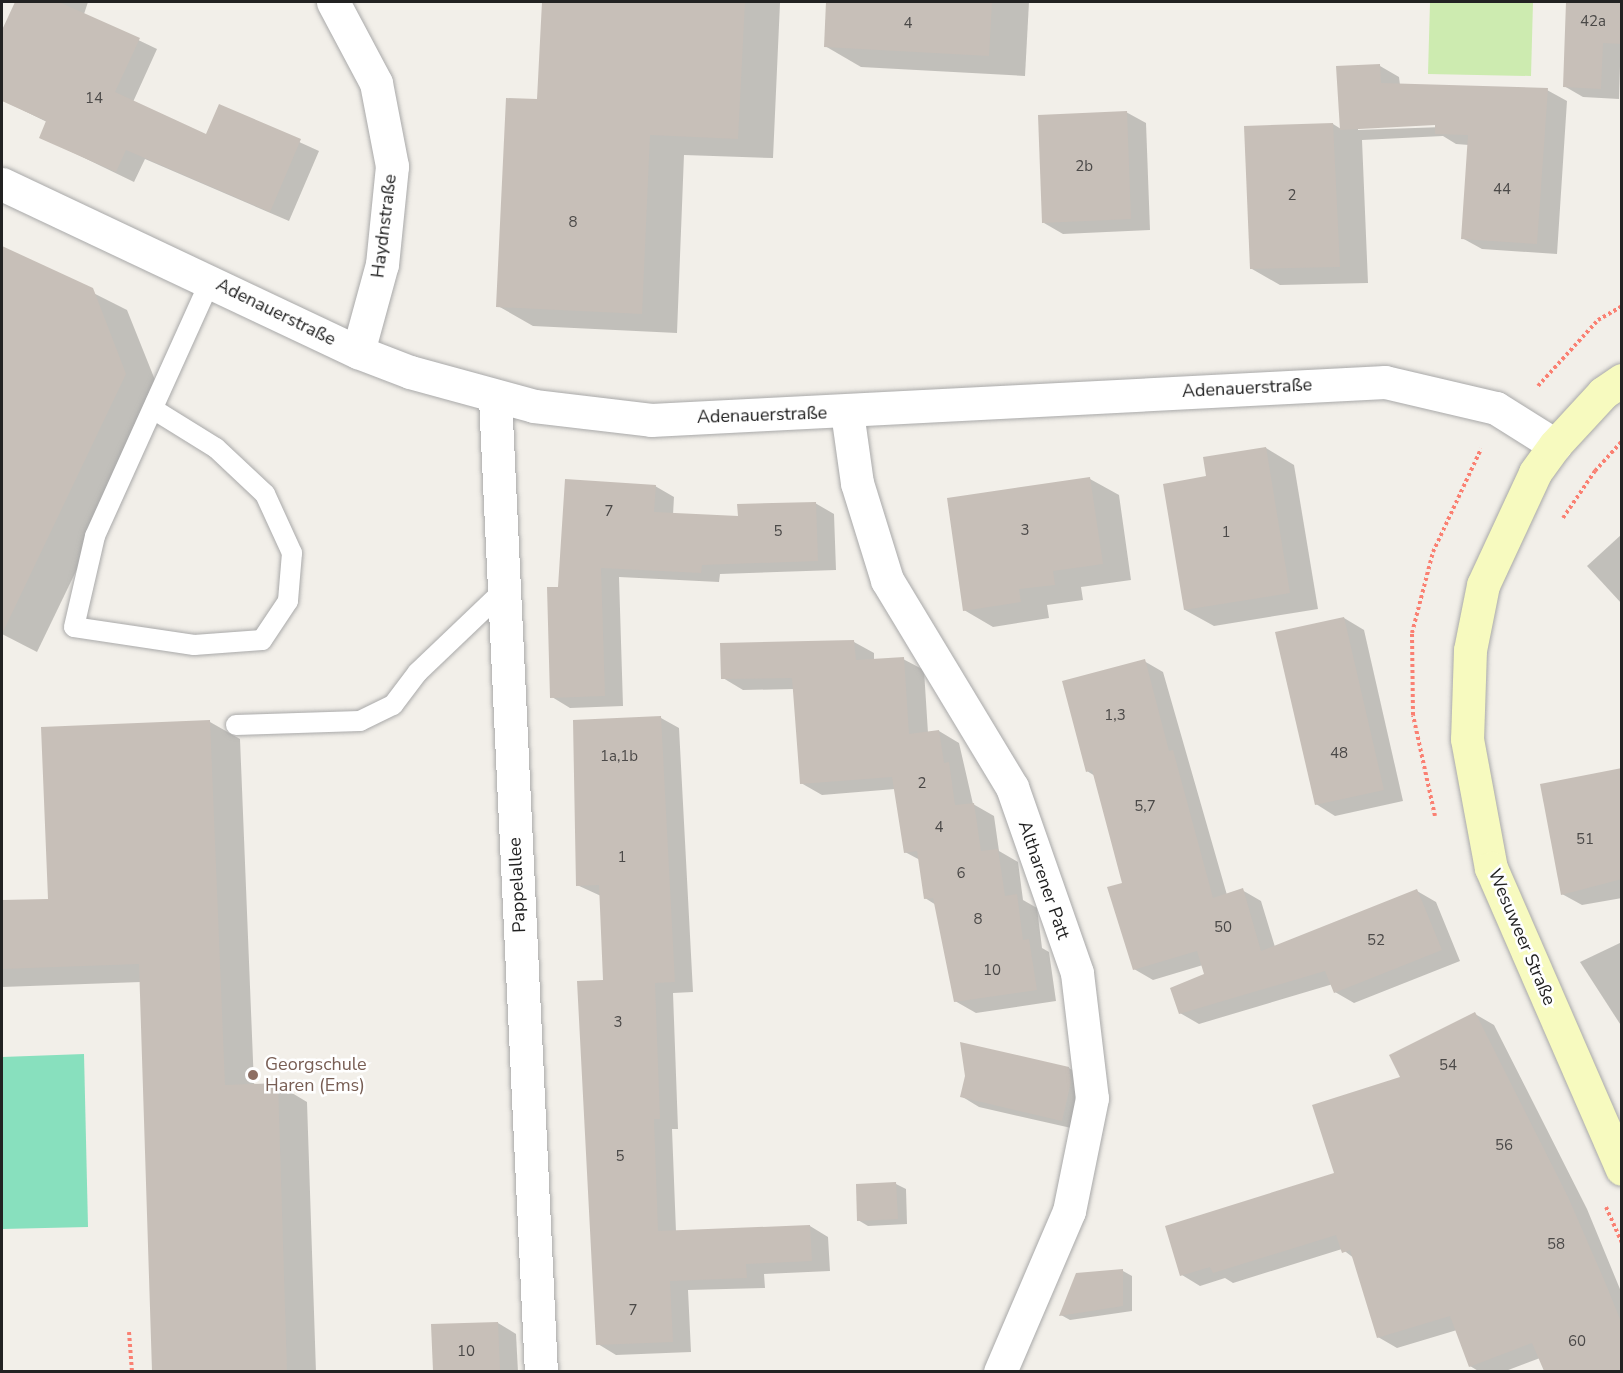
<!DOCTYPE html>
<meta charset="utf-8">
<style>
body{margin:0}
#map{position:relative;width:1623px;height:1373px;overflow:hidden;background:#f2efe9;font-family:"Nunito Sans",sans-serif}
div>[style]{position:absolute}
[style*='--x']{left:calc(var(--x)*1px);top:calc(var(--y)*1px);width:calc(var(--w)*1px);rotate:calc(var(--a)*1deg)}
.grass>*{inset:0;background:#cdebb0}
.pitch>*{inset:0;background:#88e0be}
.shadow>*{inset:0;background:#0003}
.building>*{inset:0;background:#c7bfb8}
.path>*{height:4px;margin-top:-2px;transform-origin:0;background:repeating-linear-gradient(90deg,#fa8072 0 3px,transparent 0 6px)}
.roads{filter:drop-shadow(0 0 2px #a9a9a9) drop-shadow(0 0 2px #a9a9a9)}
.service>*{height:20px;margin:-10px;padding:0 10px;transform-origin:10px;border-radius:10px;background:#fff}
.minor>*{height:33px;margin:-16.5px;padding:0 16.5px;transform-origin:16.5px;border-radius:16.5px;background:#fff}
.tertiary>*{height:33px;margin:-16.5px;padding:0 16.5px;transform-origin:16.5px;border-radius:16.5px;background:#fff}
.secondary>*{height:33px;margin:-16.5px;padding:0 16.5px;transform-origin:16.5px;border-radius:16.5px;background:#f7fabf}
.dots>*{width:16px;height:16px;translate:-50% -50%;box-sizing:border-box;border:3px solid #fff;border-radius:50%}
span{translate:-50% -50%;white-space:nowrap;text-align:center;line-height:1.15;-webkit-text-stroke:5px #fff;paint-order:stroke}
.number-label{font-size:15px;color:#4b4948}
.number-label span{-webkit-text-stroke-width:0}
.street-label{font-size:18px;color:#222}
.education-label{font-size:18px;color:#785e54}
.left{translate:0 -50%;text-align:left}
.frame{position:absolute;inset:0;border:3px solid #222;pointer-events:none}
</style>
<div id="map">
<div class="grass">
<i style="clip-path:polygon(1430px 2px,1533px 2px,1531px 76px,1428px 74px)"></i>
</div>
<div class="pitch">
<i style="clip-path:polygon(84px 1054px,88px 1227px,2px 1229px,2px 1057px)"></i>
</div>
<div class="shadow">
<i style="clip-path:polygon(19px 2px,88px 2px,84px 14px,157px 49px,133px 102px,207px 136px,220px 106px,319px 151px,289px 221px,145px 159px,134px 182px,41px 137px,47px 122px,2px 100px,2px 61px)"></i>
<i style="clip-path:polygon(543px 2px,780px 3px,773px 158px,684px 155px,677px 333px,533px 326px,498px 306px,539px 101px)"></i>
<i style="clip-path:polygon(827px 2px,1029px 2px,1025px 76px,861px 67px,825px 46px)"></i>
<i style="clip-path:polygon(1567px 2px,1622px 2px,1619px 99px,1583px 97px,1564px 86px)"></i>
<i style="clip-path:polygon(evenodd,1380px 66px,1399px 77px,1400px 85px,1547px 90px,1567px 101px,1557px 254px,1482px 249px,1462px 238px,1469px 145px,1456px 144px,1443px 136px,1362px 140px,1368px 283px,1280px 285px,1252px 269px,1333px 124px,1341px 129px,1380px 66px,1443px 124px,1443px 127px,1358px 130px,1358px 127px,1443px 124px)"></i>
<i style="clip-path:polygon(1126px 112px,1146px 123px,1150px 230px,1063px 234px,1044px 223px)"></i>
<i style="clip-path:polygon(2px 247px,127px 310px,161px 395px,37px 652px,2px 634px)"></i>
<i style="clip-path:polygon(1266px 448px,1294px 465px,1318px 609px,1214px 626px,1185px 610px,1208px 478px)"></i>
<i style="clip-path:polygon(1090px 479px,1119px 495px,1131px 580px,1081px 587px,1083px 600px,1047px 605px,1049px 618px,993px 627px,964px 610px)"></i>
<i style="clip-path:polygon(655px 486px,674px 497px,673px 515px,739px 518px,815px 503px,834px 514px,836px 570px,720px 574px,719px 582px,619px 577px,623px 706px,570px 708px,552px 697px,559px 588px)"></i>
<i style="clip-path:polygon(1622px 534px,1622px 604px,1587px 566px)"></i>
<i style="clip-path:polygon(1344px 618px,1364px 630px,1403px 801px,1335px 816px,1316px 804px)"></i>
<i style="clip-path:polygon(854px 642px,874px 653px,874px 661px,903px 659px,924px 670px,928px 733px,939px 731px,959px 743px,973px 804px,994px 816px,999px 851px,1018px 862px,1023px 900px,1037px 908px,1042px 948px,1049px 952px,1056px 1001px,976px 1013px,955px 1001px,936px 905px,925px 898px,920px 860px,905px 852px,895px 789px,822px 795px,801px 783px,794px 689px,743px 690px,723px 678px)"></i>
<i style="clip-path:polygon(1144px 661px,1163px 672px,1227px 895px,1242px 890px,1261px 901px,1275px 947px,1417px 891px,1436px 902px,1460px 961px,1354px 1003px,1335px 992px,1333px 984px,1199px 1024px,1180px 1013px,1206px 975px,1203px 965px,1153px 980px,1134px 969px,1124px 884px,1095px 776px,1087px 771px)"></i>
<i style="clip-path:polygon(661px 718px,679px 728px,693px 992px,673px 993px,678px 1129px,672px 1129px,676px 1232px,810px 1226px,828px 1237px,830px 1271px,764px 1274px,765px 1288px,688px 1290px,691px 1352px,616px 1355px,598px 1344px,604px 981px,601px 896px,577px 885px)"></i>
<i style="clip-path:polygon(210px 722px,240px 739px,254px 1085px,277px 1084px,307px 1102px,316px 1372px,154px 1372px,141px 982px,2px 987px,2px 902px,49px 900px)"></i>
<i style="clip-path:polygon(1622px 769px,1622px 898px,1582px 905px,1562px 894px)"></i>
<i style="clip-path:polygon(1622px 942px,1622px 1027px,1580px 962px)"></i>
<i style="clip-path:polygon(1475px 1014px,1494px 1025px,1587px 1209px,1622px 1294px,1622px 1372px,1552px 1372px,1543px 1366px,1540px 1358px,1503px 1372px,1480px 1372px,1470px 1366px,1457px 1330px,1397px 1348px,1378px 1337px,1355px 1259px,1342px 1249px,1233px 1283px,1225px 1278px,1200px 1286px,1182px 1275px,1336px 1174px,1402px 1078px)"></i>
<i style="clip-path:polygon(1069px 1068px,1087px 1079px,1080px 1130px,979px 1107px,961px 1096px)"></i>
<i style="clip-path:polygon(896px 1184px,906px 1189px,907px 1224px,868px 1226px,858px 1220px)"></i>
<i style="clip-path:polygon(1123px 1271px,1132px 1276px,1132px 1311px,1070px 1320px,1061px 1315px)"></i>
<i style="clip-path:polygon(498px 1323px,516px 1334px,518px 1372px,434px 1372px,432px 1326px)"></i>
</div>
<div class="building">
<i style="clip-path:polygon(15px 2px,59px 2px,140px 38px,115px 92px,206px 134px,219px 104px,301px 139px,270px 212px,126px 150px,116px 172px,39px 138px,46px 121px,2px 101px,2px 30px)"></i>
<i style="clip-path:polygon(542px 2px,745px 2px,738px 139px,650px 135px,642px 314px,496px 307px,506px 98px,537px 99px)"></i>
<i style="clip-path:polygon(826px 2px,992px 2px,989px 56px,824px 47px)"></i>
<i style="clip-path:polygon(1566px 2px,1622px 2px,1622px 44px,1603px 43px,1601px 89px,1563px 87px)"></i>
<i style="clip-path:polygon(1380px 64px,1381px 83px,1548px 88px,1537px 244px,1461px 239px,1468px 135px,1435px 134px,1435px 125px,1340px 130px,1336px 66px)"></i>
<i style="clip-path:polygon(1127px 111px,1131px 219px,1042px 223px,1038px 115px)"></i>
<i style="clip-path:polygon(1333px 123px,1340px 267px,1250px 269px,1244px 126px)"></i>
<i style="clip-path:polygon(2px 246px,93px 288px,126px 374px,2px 634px)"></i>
<i style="clip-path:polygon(1266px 447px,1290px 593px,1184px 610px,1163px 484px,1206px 476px,1203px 457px)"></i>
<i style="clip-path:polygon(1090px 477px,1103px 564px,1053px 571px,1055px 585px,1019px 589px,1021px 602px,963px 611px,947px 498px)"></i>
<i style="clip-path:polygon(565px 479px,656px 485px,654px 512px,738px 516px,737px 504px,816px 502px,818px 561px,702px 565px,701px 573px,601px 568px,605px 696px,550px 698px,547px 587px,558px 587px)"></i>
<i style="clip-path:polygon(1344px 617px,1384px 790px,1315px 805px,1275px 632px)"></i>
<i style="clip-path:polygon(854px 640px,856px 660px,904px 657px,909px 734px,939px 730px,944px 763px,949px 762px,955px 805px,974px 803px,981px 851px,998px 849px,1005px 896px,1017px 894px,1023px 940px,1029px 939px,1037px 990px,954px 1002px,933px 898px,924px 899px,917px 851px,904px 853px,892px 777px,800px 784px,792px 678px,721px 679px,720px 643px)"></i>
<i style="clip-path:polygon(1145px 659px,1169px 751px,1173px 750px,1213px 898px,1243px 888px,1261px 951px,1417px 889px,1442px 950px,1334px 993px,1325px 971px,1179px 1014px,1170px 988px,1204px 974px,1197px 951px,1133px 970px,1107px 887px,1122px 883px,1092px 770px,1086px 772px,1062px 681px)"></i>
<i style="clip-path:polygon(661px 716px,675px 982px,655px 983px,660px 1119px,654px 1119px,658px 1231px,810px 1225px,812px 1261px,746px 1264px,747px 1278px,670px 1281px,673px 1342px,596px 1345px,577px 981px,603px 980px,599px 885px,576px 886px,573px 720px)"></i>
<i style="clip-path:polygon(210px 720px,225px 1085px,278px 1083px,287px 1371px,152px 1371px,139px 964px,2px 969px,2px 900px,48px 899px,41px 727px)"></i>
<i style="clip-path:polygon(1622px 768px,1622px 879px,1561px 895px,1540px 784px)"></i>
<i style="clip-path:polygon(1475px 1012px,1568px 1197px,1605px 1282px,1622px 1324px,1622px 1371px,1544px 1371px,1532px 1343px,1469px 1367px,1450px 1316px,1377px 1338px,1350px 1250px,1342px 1253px,1336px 1235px,1213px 1273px,1210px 1267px,1180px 1276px,1165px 1226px,1334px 1173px,1312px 1105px,1400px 1077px,1389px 1055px)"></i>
<i style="clip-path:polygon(960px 1042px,1069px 1067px,1071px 1082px,1062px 1121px,960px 1097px,965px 1076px)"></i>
<i style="clip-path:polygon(896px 1182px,898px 1219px,857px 1221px,856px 1184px)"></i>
<i style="clip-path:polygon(1123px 1269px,1123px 1306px,1059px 1316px,1076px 1273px)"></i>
<i style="clip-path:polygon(498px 1322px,500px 1371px,433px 1371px,431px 1324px)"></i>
</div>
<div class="path">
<i style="--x:1538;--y:386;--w:89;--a:-47.7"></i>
<i style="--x:1598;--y:320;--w:28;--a:-30"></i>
<i style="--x:1563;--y:518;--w:57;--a:-55.8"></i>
<i style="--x:1595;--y:471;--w:40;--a:-48"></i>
<i style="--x:1435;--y:816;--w:103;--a:-102.3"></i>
<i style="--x:1413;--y:715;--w:82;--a:-90.7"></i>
<i style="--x:1412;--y:633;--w:84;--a:-75.5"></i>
<i style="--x:1433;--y:552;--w:114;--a:-65"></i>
<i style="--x:1606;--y:1207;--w:39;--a:66"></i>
<i style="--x:129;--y:1332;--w:40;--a:85.7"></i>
</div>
<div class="roads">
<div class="service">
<i style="--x:153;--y:409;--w:74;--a:31.8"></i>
<i style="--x:216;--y:448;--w:67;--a:43.2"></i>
<i style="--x:265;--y:494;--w:65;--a:65.4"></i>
<i style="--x:292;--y:553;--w:48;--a:94.8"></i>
<i style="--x:288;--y:601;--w:47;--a:123.7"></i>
<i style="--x:262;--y:640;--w:68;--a:175.8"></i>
<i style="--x:194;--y:645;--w:121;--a:-171.5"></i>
<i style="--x:74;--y:627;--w:93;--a:-77"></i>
<i style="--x:95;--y:536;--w:280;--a:-65.7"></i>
<i style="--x:236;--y:725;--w:124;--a:-1.8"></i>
<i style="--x:360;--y:721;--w:37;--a:-26"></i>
<i style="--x:393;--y:705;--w:41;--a:-52.9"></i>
<i style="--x:418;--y:672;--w:116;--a:-43.6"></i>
</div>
<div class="minor">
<i style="--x:333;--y:2;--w:92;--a:62"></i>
<i style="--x:376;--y:83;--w:85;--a:79.1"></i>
<i style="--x:392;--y:166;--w:99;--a:95.8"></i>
<i style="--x:382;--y:264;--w:91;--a:105.3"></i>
<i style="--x:495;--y:398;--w:975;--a:87.3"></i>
<i style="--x:847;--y:412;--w:72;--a:82"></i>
<i style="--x:857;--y:483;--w:102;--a:72.8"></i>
<i style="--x:887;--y:580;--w:242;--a:58.9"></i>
<i style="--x:1012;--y:787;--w:197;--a:70.7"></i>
<i style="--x:1077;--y:973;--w:126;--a:83.2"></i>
<i style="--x:1092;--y:1098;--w:115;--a:101.5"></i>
<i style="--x:1069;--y:1211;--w:175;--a:113.2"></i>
</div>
<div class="tertiary">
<i style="--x:2;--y:184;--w:394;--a:25.3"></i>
<i style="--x:358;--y:352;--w:56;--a:21"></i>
<i style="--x:410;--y:372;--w:129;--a:15.3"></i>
<i style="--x:534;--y:406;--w:118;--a:6.8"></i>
<i style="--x:651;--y:420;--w:735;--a:-2.96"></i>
<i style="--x:1385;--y:382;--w:114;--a:13.2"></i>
<i style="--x:1496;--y:408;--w:70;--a:32.1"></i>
</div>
<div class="secondary">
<i style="--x:1622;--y:380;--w:23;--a:146"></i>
<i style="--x:1603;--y:393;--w:71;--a:132.7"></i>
<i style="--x:1555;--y:445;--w:34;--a:126"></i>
<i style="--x:1535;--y:473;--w:123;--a:114.9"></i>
<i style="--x:1483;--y:585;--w:66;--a:101.3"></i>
<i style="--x:1470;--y:650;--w:89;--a:91.9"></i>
<i style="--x:1467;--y:739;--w:131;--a:79.5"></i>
<i style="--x:1491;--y:868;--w:328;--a:66.5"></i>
</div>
</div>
<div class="dots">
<i style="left:253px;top:1075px;background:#8d6e63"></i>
</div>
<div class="number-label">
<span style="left:1593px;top:22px">42a</span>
<span style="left:908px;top:24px">4</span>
<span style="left:94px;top:99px">14</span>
<span style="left:1084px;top:167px">2b</span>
<span style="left:1502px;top:190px">44</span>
<span style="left:1292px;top:196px">2</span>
<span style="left:573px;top:223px">8</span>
<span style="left:609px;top:512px">7</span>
<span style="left:1025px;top:531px">3</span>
<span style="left:778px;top:532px">5</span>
<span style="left:1226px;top:533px">1</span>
<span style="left:1115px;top:716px">1,3</span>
<span style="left:1339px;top:754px">48</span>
<span style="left:619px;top:757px">1a,1b</span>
<span style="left:922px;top:784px">2</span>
<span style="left:1145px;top:807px">5,7</span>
<span style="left:939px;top:828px">4</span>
<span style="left:1585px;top:840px">51</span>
<span style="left:622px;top:858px">1</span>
<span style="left:961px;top:874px">6</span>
<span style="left:978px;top:920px">8</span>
<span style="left:1223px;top:928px">50</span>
<span style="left:1376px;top:941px">52</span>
<span style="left:992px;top:971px">10</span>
<span style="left:618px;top:1023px">3</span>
<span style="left:1448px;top:1066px">54</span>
<span style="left:1504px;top:1146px">56</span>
<span style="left:620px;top:1157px">5</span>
<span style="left:1556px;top:1245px">58</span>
<span style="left:633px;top:1311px">7</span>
<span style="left:1577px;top:1342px">60</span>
<span style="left:466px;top:1352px">10</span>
</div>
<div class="street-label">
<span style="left:384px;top:226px;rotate:-83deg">Haydnstraße</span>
<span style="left:276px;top:312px;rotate:26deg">Adenauerstraße</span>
<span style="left:1247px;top:388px;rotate:-3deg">Adenauerstraße</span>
<span style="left:762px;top:415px;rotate:-2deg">Adenauerstraße</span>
<span style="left:1044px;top:880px;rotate:71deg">Altharener Patt</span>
<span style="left:517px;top:885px;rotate:-93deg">Pappelallee</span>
<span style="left:1522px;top:937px;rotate:67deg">Wesuweer Straße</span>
</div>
<div class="education-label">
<span class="left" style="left:265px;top:1075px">Georgschule<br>Haren (Ems)</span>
</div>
<div class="frame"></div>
</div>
